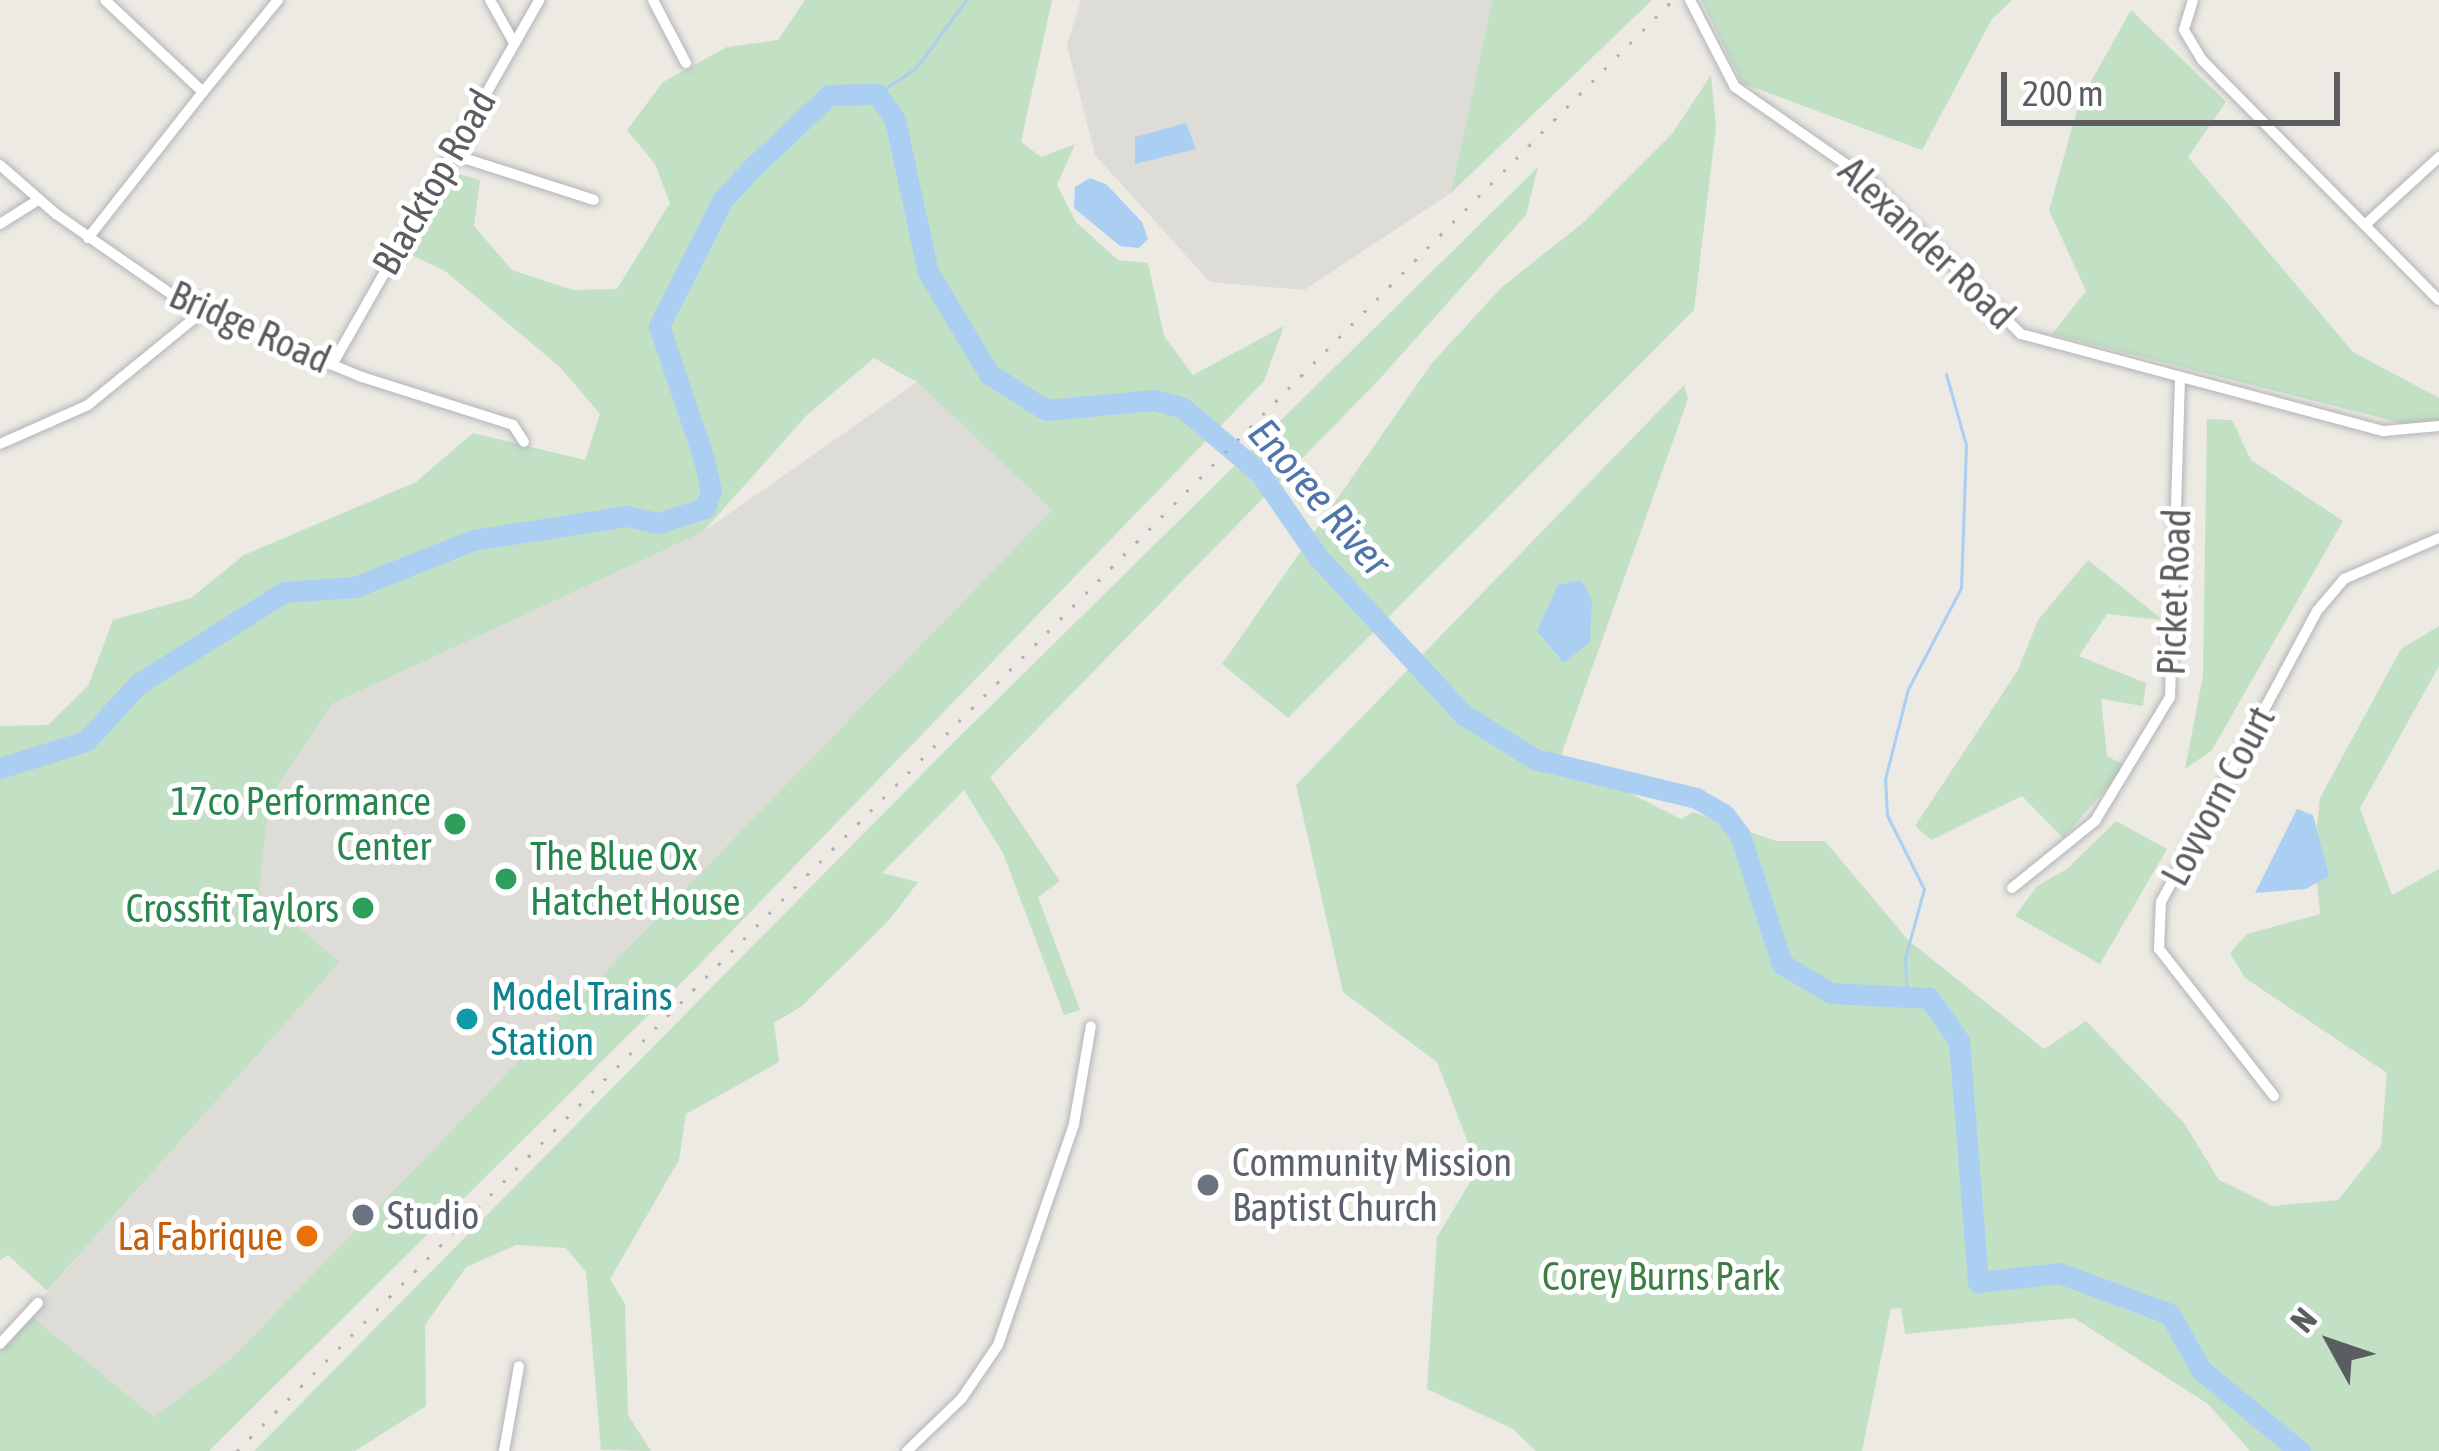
<!DOCTYPE html>
<style>
body{margin:0}
#map{position:relative;width:2439px;height:1451px;overflow:hidden;background:#eceae3;font-family:"Asap Condensed",sans-serif}
div>[style]{position:absolute}
[style*='--x']{left:calc(var(--x)*1px);top:calc(var(--y)*1px);width:calc(var(--w)*1px);rotate:calc(var(--a)*1deg)}
.industrial>*{inset:0;background:#dddcd7}
.green>*{inset:0;background:#c2e0c4}
.water>*{inset:0;background:#abcff3}
.stream>*{height:3px;margin:-1.5px;padding:0 1.5px;transform-origin:1.5px;border-radius:1.5px;background:#abcff3}
.river>*{height:21px;margin:-10.5px;padding:0 10.5px;transform-origin:10.5px;border-radius:10.5px;background:#abcff3}
.roads{filter:drop-shadow(0 0 3px #b3b4b8) drop-shadow(0 0 3px #b3b4b8)}
.minor>*{height:10px;margin:-5px;padding:0 5px;transform-origin:5px;border-radius:5px;background:#fff}
.rail>*{height:3px;margin-top:-1.5px;transform-origin:0;background:repeating-linear-gradient(90deg,#b1b1b2 0 3px,transparent 0 18px)}
.dots>*{width:33px;height:33px;translate:-50% -50%;box-sizing:border-box;border:6px solid #fff;border-radius:50%}
span{translate:-50% -50%;white-space:nowrap;text-align:center;line-height:1.15;-webkit-text-stroke:10px #fff;paint-order:stroke}
.street-label{font-size:39px;color:#5b5d61}
.leisure-label{font-size:39px;color:#27864d}
.right{translate:-100% -50%;text-align:right}
.left{translate:0 -50%;text-align:left}
.culture-label{font-size:39px;color:#0d838f}
.worship-label{font-size:39px;color:#5b616d}
.food-label{font-size:39px;color:#c56008}
.park-label{font-size:39px;color:#3f7d46}
.water-label{font-size:42px;color:#4f75ab;font-style:italic}
.north{position:absolute;left:2271px;top:1283px;width:120px;height:120px;-webkit-text-stroke:9px #fff;paint-order:stroke;rotate:310deg;font-size:33px;font-weight:700;line-height:48px;text-align:center;color:#5b5d61}
.north::after{content:'';display:block;margin:auto;width:42px;height:54px;background:#5b5d61;clip-path:polygon(50% 0,100% 100%,50% 72%,0 100%)}
.scale{position:absolute;left:2001px;top:72px;width:339px;height:54px;box-sizing:border-box;border:6px solid #5b5d61;border-top:0;padding-left:15px;font-size:36px;line-height:42px;white-space:nowrap;color:#5b5d61;-webkit-text-stroke:9px #fff;paint-order:stroke}
</style>
<div id="map">
<div class="industrial">
<i style="clip-path:polygon(1081px 0,1492px 0,1451px 193px,1304px 290px,1210px 282px,1095px 155px,1067px 45px)"></i>
<i style="clip-path:polygon(917px 382px,1052px 510px,931px 639px,232px 1358px,154px 1417px,28px 1313px,340px 962px,259px 894px,269px 799px,332px 704px,703px 532px)"></i>
</div>
<div class="green">
<i style="clip-path:polygon(805px 0,1052px 0,1021px 142px,1041px 157px,1075px 144px,1057px 185px,1076px 222px,1118px 260px,1148px 263px,1164px 336px,1193px 375px,1284px 326px,1264px 381px,695px 969px,209px 1451px,0 1451px,0 1348px,28px 1313px,154px 1417px,232px 1358px,1052px 510px,917px 382px,874px 358px,807px 415px,703px 532px,332px 704px,269px 799px,259px 894px,340px 962px,47px 1291px,8px 1255px,0 1260px,0 726px,48px 725px,88px 686px,113px 620px,191px 598px,244px 555px,416px 482px,473px 433px,585px 460px,600px 414px,560px 367px,445px 271px,401px 250px,441px 169px,480px 180px,474px 226px,512px 270px,573px 290px,617px 289px,670px 203px,655px 164px,627px 130px,663px 82px,727px 47px,778px 40px)"></i>
<i style="clip-path:polygon(1492px 0,1652px 0,1451px 193px,1486px 29px)"></i>
<i style="clip-path:polygon(1701px 0,2012px 0,1992px 19px,1922px 150px,1742px 83px)"></i>
<i style="clip-path:polygon(2131px 10px,2226px 102px,2188px 157px,2353px 352px,2439px 398px,2439px 422px,2409px 425px,2052px 334px,2086px 291px,2049px 210px,2079px 103px)"></i>
<i style="clip-path:polygon(1711px 75px,1716px 127px,1694px 310px,1288px 718px,1222px 664px,1432px 363px,1501px 288px,1584px 222px,1672px 134px)"></i>
<i style="clip-path:polygon(1538px 167px,1526px 215px,1376px 383px,990px 777px,1060px 881px,1038px 897px,1080px 1010px,1064px 1015px,1003px 853px,964px 790px,882px 873px,918px 882px,890px 919px,802px 1006px,774px 1023px,779px 1062px,686px 1114px,679px 1160px,610px 1279px,625px 1304px,628px 1415px,651px 1451px,601px 1450px,586px 1272px,566px 1248px,516px 1245px,466px 1267px,425px 1325px,426px 1406px,355px 1451px,254px 1451px,946px 750px)"></i>
<i style="clip-path:polygon(1684px 385px,1688px 399px,1560px 758px,1681px 819px,1693px 812px,1776px 841px,1825px 841px,1908px 940px,2044px 1049px,2086px 1021px,2184px 1123px,2219px 1180px,2273px 1206px,2338px 1200px,2381px 1146px,2387px 1073px,2245px 978px,2230px 953px,2247px 934px,2320px 914px,2314px 854px,2320px 798px,2401px 649px,2439px 626px,2439px 666px,2360px 808px,2392px 895px,2439px 869px,2439px 1451px,2250px 1451px,2208px 1404px,2074px 1318px,1905px 1334px,1901px 1308px,1891px 1309px,1862px 1451px,1536px 1451px,1513px 1429px,1427px 1389px,1437px 1237px,1478px 1169px,1437px 1062px,1343px 992px,1296px 785px)"></i>
<i style="clip-path:polygon(2207px 419px,2232px 420px,2251px 460px,2343px 521px,2212px 750px,2185px 769px,2203px 675px)"></i>
<i style="clip-path:polygon(2088px 560px,2163px 620px,2107px 614px,2079px 656px,2146px 683px,2143px 706px,2101px 699px,2107px 756px,2126px 766px,2063px 838px,2022px 796px,1931px 840px,1915px 826px,2018px 670px,2038px 620px)"></i>
<i style="clip-path:polygon(2116px 821px,2167px 849px,2100px 964px,2015px 916px,2037px 886px,2067px 869px)"></i>
</div>
<div class="water">
<i style="clip-path:polygon(1186px 123px,1196px 149px,1135px 164px,1135px 137px)"></i>
<i style="clip-path:polygon(1090px 178px,1106px 184px,1142px 222px,1148px 239px,1139px 248px,1120px 246px,1074px 208px,1075px 187px)"></i>
<i style="clip-path:polygon(1581px 580px,1592px 599px,1590px 642px,1564px 663px,1537px 631px,1558px 585px)"></i>
<i style="clip-path:polygon(2297px 809px,2313px 815px,2329px 876px,2306px 889px,2255px 893px)"></i>
</div>
<div class="stream">
<i style="--x:877;--y:94;--w:47;--a:-33.7"></i>
<i style="--x:916;--y:68;--w:84;--a:-53.7"></i>
<i style="--x:1907;--y:998;--w:40;--a:-92.9"></i>
<i style="--x:1905;--y:958;--w:72;--a:-74.6"></i>
<i style="--x:1924;--y:889;--w:83;--a:-116.6"></i>
<i style="--x:1887;--y:815;--w:36;--a:-93"></i>
<i style="--x:1885;--y:779;--w:93;--a:-75.7"></i>
<i style="--x:1908;--y:689;--w:114;--a:-62.3"></i>
<i style="--x:1961;--y:588;--w:143;--a:-88"></i>
<i style="--x:1966;--y:445;--w:74;--a:-105.7"></i>
</div>
<div class="river">
<i style="--x:0;--y:768;--w:90;--a:-17.4"></i>
<i style="--x:86;--y:741;--w:77;--a:-47.6"></i>
<i style="--x:138;--y:684;--w:173;--a:-32.2"></i>
<i style="--x:284;--y:592;--w:71;--a:-4"></i>
<i style="--x:355;--y:587;--w:127;--a:-21.7"></i>
<i style="--x:473;--y:540;--w:156;--a:-8.9"></i>
<i style="--x:627;--y:516;--w:32;--a:13"></i>
<i style="--x:658;--y:523;--w:49;--a:-17.7"></i>
<i style="--x:705;--y:508;--w:19;--a:-72"></i>
<i style="--x:711;--y:490;--w:32;--a:-103"></i>
<i style="--x:704;--y:459;--w:140;--a:-108.7"></i>
<i style="--x:659;--y:326;--w:142;--a:-63.3"></i>
<i style="--x:723;--y:199;--w:42;--a:-46.9"></i>
<i style="--x:752;--y:168;--w:106;--a:-43.5"></i>
<i style="--x:829;--y:95;--w:48;--a:-1.2"></i>
<i style="--x:877;--y:94;--w:32;--a:55"></i>
<i style="--x:895;--y:120;--w:156;--a:77.8"></i>
<i style="--x:928;--y:272;--w:119;--a:59.1"></i>
<i style="--x:989;--y:374;--w:67;--a:32.3"></i>
<i style="--x:1046;--y:410;--w:108;--a:-5.3"></i>
<i style="--x:1154;--y:400;--w:30;--a:15"></i>
<i style="--x:1183;--y:408;--w:101;--a:40.2"></i>
<i style="--x:1260;--y:473;--w:102;--a:55.4"></i>
<i style="--x:1318;--y:557;--w:215;--a:47.3"></i>
<i style="--x:1464;--y:715;--w:84;--a:31.8"></i>
<i style="--x:1535;--y:759;--w:166;--a:13.6"></i>
<i style="--x:1696;--y:798;--w:32;--a:30"></i>
<i style="--x:1724;--y:814;--w:26;--a:53"></i>
<i style="--x:1740;--y:835;--w:136;--a:72"></i>
<i style="--x:1782;--y:964;--w:57;--a:30.6"></i>
<i style="--x:1831;--y:993;--w:98;--a:2.9"></i>
<i style="--x:1929;--y:998;--w:52;--a:55.1"></i>
<i style="--x:1959;--y:1041;--w:242;--a:85.5"></i>
<i style="--x:1978;--y:1282;--w:81;--a:-6.3"></i>
<i style="--x:2059;--y:1273;--w:118;--a:20.3"></i>
<i style="--x:2170;--y:1314;--w:64;--a:61"></i>
<i style="--x:2201;--y:1370;--w:128;--a:39.3"></i>
</div>
<div class="roads">
<div class="minor">
<i style="--x:490;--y:0;--w:49;--a:60.8"></i>
<i style="--x:653;--y:0;--w:71;--a:62.4"></i>
<i style="--x:1690;--y:0;--w:98;--a:62.7"></i>
<i style="--x:1735;--y:87;--w:165;--a:34.8"></i>
<i style="--x:1870;--y:181;--w:215;--a:45.4"></i>
<i style="--x:2021;--y:334;--w:376;--a:15"></i>
<i style="--x:2384;--y:431;--w:55;--a:-5.2"></i>
<i style="--x:2193;--y:0;--w:31;--a:107"></i>
<i style="--x:2184;--y:30;--w:35;--a:59"></i>
<i style="--x:2202;--y:60;--w:337;--a:45.4"></i>
<i style="--x:203;--y:92;--w:119;--a:-50.8"></i>
<i style="--x:451;--y:154;--w:150;--a:17.8"></i>
<i style="--x:0;--y:165;--w:74;--a:41.2"></i>
<i style="--x:56;--y:214;--w:160;--a:34.8"></i>
<i style="--x:187;--y:305;--w:189;--a:22.4"></i>
<i style="--x:362;--y:377;--w:158;--a:17.6"></i>
<i style="--x:513;--y:425;--w:20;--a:57"></i>
<i style="--x:0;--y:224;--w:45;--a:-32.3"></i>
<i style="--x:2366;--y:224;--w:99;--a:-42.5"></i>
<i style="--x:88;--y:238;--w:186;--a:-51.8"></i>
<i style="--x:203;--y:92;--w:134;--a:-136.8"></i>
<i style="--x:332;--y:365;--w:420;--a:-60.4"></i>
<i style="--x:0;--y:444;--w:96;--a:-23.9"></i>
<i style="--x:88;--y:405;--w:147;--a:-39.2"></i>
<i style="--x:2012;--y:888;--w:107;--a:-38.9"></i>
<i style="--x:2095;--y:821;--w:145;--a:-58.8"></i>
<i style="--x:2170;--y:697;--w:320;--a:-88.2"></i>
<i style="--x:2274;--y:1096;--w:187;--a:-128"></i>
<i style="--x:2159;--y:949;--w:47;--a:-87.6"></i>
<i style="--x:2161;--y:902;--w:330;--a:-61.8"></i>
<i style="--x:2317;--y:611;--w:42;--a:-49.8"></i>
<i style="--x:2344;--y:579;--w:103;--a:-23.3"></i>
<i style="--x:0;--y:1344;--w:56;--a:-47.2"></i>
<i style="--x:504;--y:1451;--w:86;--a:-80"></i>
<i style="--x:907;--y:1451;--w:76;--a:-43.9"></i>
<i style="--x:962;--y:1398;--w:64;--a:-55.8"></i>
<i style="--x:998;--y:1345;--w:234;--a:-71"></i>
<i style="--x:1074;--y:1124;--w:99;--a:-80.2"></i>
</div>
</div>
<div class="rail">
<i style="--x:237;--y:1451;--w:2041;--a:-45.3"></i>
</div>
<div class="dots">
<i style="left:455px;top:824px;background:#2e9e5b"></i>
<i style="left:506px;top:879px;background:#2e9e5b"></i>
<i style="left:363px;top:908px;background:#2e9e5b"></i>
<i style="left:467px;top:1019px;background:#0f9aa8"></i>
<i style="left:1208px;top:1185px;background:#6b7280"></i>
<i style="left:363px;top:1215px;background:#6b7280"></i>
<i style="left:307px;top:1236px;background:#e8710a"></i>
</div>
<div class="street-label">
<span style="left:434px;top:182px;rotate:-60deg">Blacktop Road</span>
<span style="left:1927px;top:243px;rotate:44deg">Alexander Road</span>
<span style="left:250px;top:327px;rotate:24deg">Bridge Road</span>
<span style="left:2174px;top:592px;rotate:-88deg">Picket Road</span>
<span style="left:2218px;top:796px;rotate:-62deg">Lovvorn Court</span>
</div>
<div class="leisure-label">
<span class="right" style="left:431px;top:824px">17co Performance<br>Center</span>
<span class="left" style="left:530px;top:879px">The Blue Ox<br>Hatchet House</span>
<span class="right" style="left:339px;top:908px">Crossfit Taylors</span>
</div>
<div class="culture-label">
<span class="left" style="left:491px;top:1019px">Model Trains<br>Station</span>
</div>
<div class="worship-label">
<span class="left" style="left:1232px;top:1185px">Community Mission<br>Baptist Church</span>
<span class="left" style="left:387px;top:1215px">Studio</span>
</div>
<div class="food-label">
<span class="right" style="left:283px;top:1236px">La Fabrique</span>
</div>
<div class="park-label">
<span style="left:1661px;top:1276px">Corey Burns Park</span>
</div>
<div class="water-label">
<span style="left:1320px;top:497px;rotate:49deg">Enoree River</span>
</div>
<div class="north">N</div>
<div class="scale">200 m</div>
</div>
